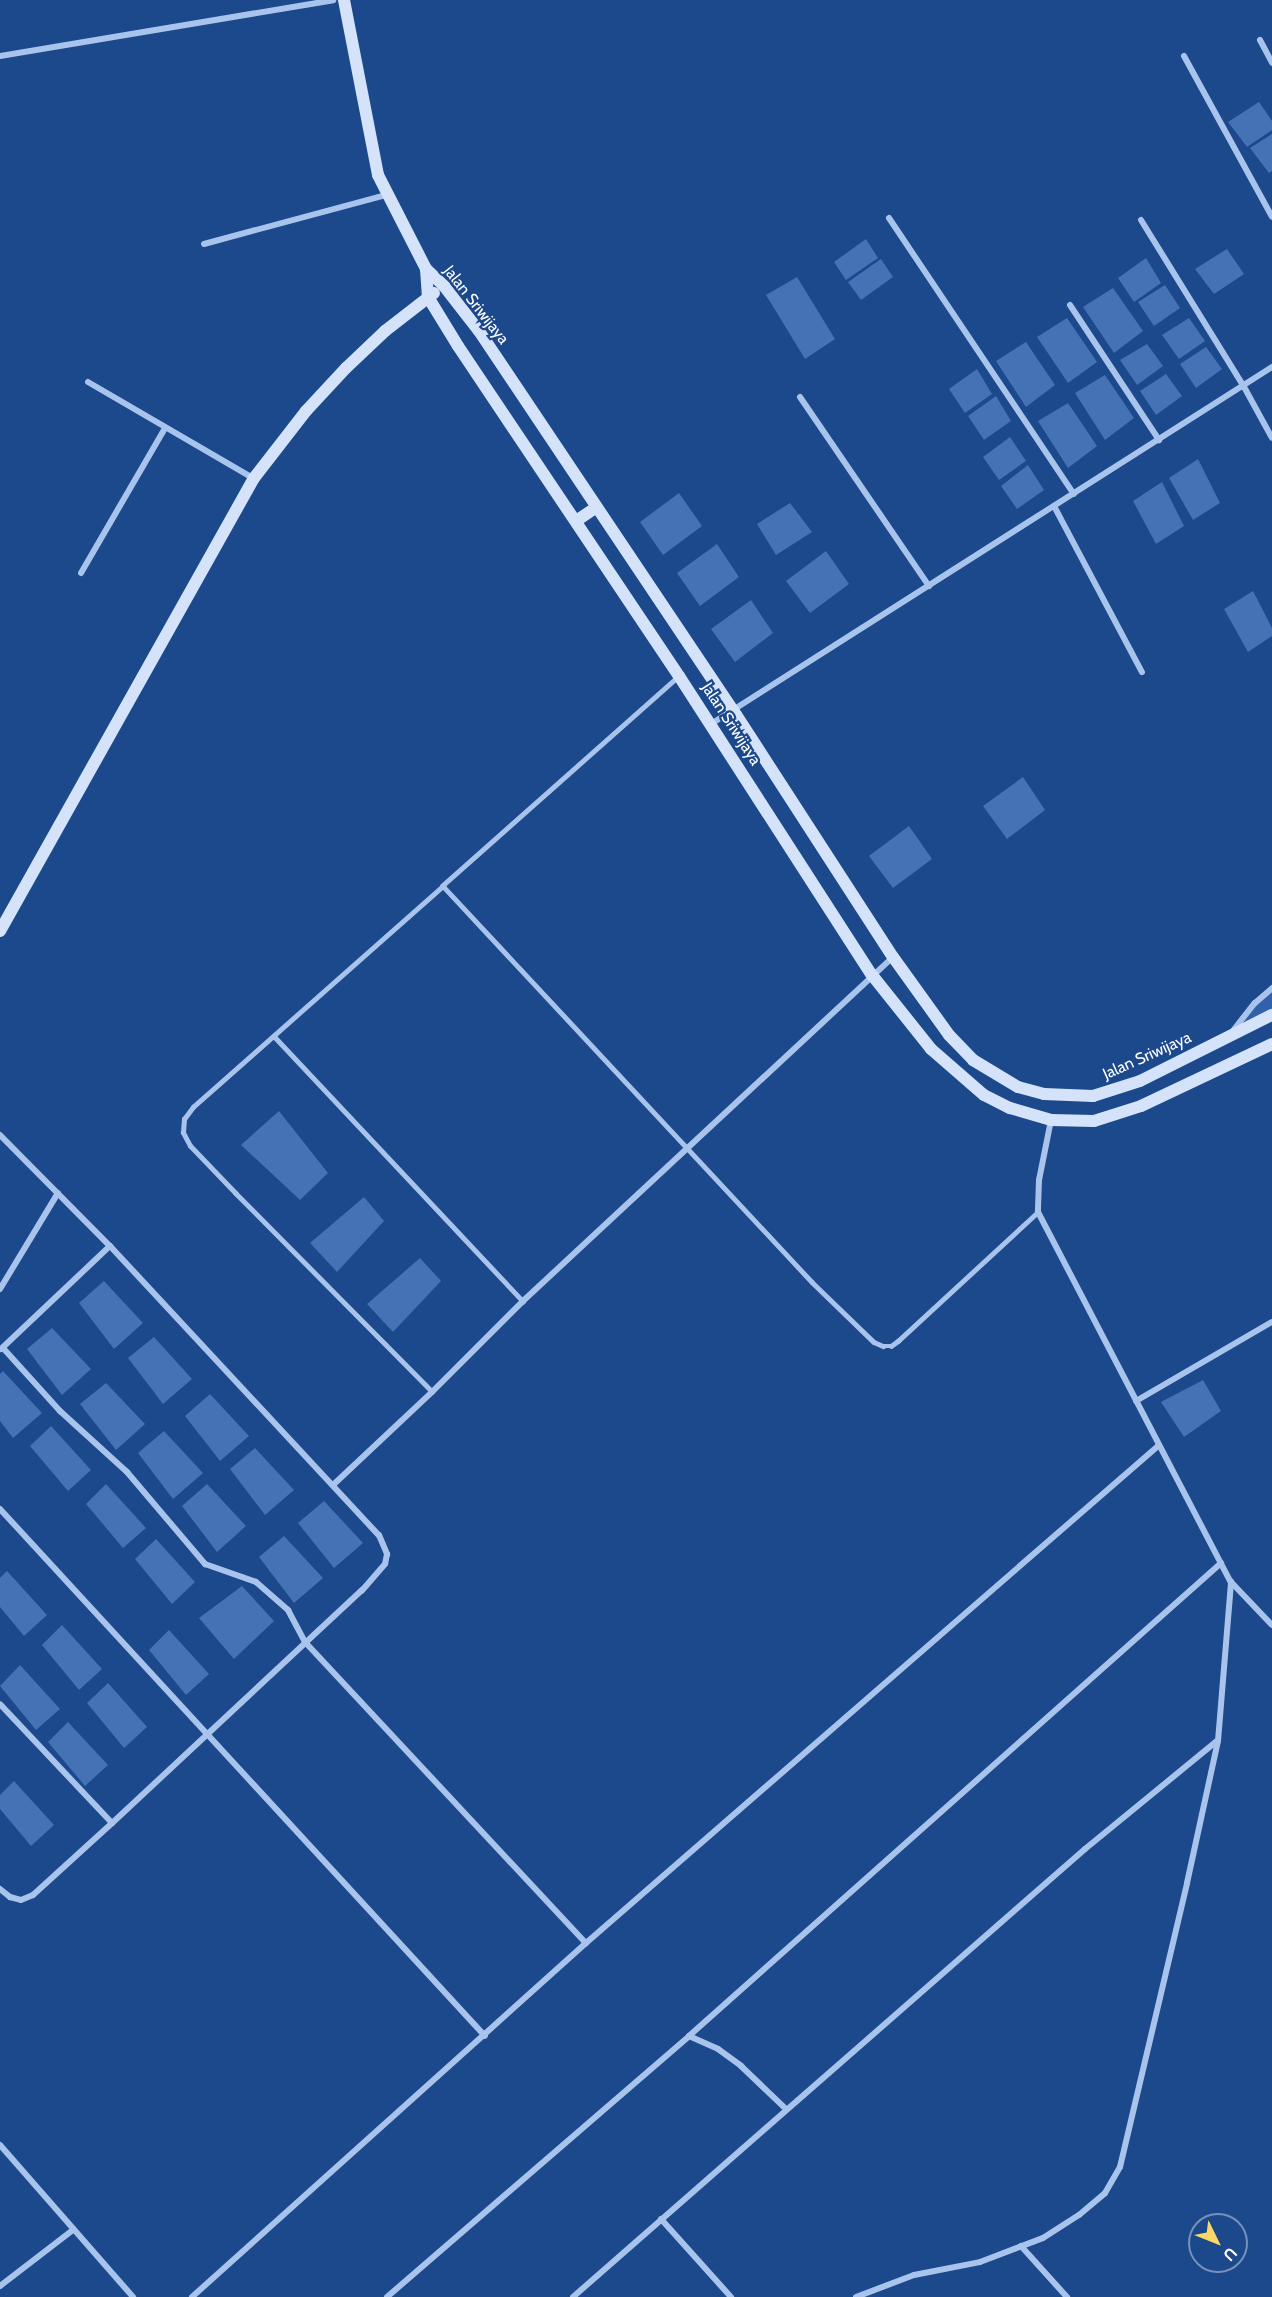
<!DOCTYPE html>
<style>
body{margin:0}
#map{position:relative;width:1272px;height:2297px;overflow:hidden;background:#1c488c;font-family:Cabin,sans-serif}
div>[style]{position:absolute}
[style*='--x']{left:calc(var(--x)*1px);top:calc(var(--y)*1px);width:calc(var(--w)*1px);rotate:calc(var(--a)*1deg)}
.green>*{inset:0;background:#2f62aa}
.building>*{inset:0;background:#4472b4}
.service>*{height:4.5px;margin:-2.25px;padding:0 2.25px;transform-origin:2.25px;border-radius:2.25px;background:#a8c4ed}
.minor>*{height:6px;margin:-3px;padding:0 3px;transform-origin:3px;border-radius:3px;background:#a8c4ed}
.secondary>*{height:12px;margin:-6px;padding:0 6px;transform-origin:6px;border-radius:6px;background:#d4e3f9}
span{translate:-50% -50%;white-space:nowrap;text-align:center;line-height:1.15;-webkit-text-stroke:4.5px #1c488c;paint-order:stroke}
.street-label{font-size:16px;color:#fff}
.north{position:absolute;left:1188px;top:2213px;width:60px;height:60px;box-sizing:border-box;background:#1c488c;border:2px solid #7791ba;border-radius:50%;rotate:133deg;font-size:16px;font-weight:700;line-height:24px;text-align:center;color:#fff}
.north::after{content:'';display:block;margin:auto;width:21px;height:27px;background:#fed765;clip-path:polygon(50% 0,100% 100%,50% 72%,0 100%)}
</style>
<div id="map">
<div class="green">
<i style="clip-path:polygon(1272px 989px,1272px 1013px,1232px 1034px,1256px 1003px)"></i>
</div>
<div class="building">
<i style="clip-path:polygon(1259px 102px,1272px 121px,1272px 130px,1247px 147px,1228px 122px)"></i>
<i style="clip-path:polygon(1272px 134px,1272px 171px,1269px 173px,1250px 148px)"></i>
<i style="clip-path:polygon(866px 239px,878px 258px,846px 280px,834px 262px)"></i>
<i style="clip-path:polygon(1227px 249px,1244px 274px,1214px 294px,1195px 269px)"></i>
<i style="clip-path:polygon(1146px 258px,1161px 283px,1134px 302px,1118px 278px)"></i>
<i style="clip-path:polygon(881px 259px,893px 277px,861px 300px,848px 282px)"></i>
<i style="clip-path:polygon(797px 277px,835px 339px,805px 359px,766px 295px)"></i>
<i style="clip-path:polygon(1165px 285px,1180px 308px,1154px 326px,1138px 302px)"></i>
<i style="clip-path:polygon(1113px 288px,1143px 331px,1114px 353px,1083px 307px)"></i>
<i style="clip-path:polygon(1067px 318px,1097px 362px,1068px 383px,1037px 337px)"></i>
<i style="clip-path:polygon(1189px 318px,1205px 341px,1179px 359px,1162px 335px)"></i>
<i style="clip-path:polygon(1026px 342px,1055px 385px,1026px 407px,996px 361px)"></i>
<i style="clip-path:polygon(1147px 344px,1163px 366px,1137px 385px,1120px 360px)"></i>
<i style="clip-path:polygon(1206px 347px,1222px 369px,1196px 388px,1180px 364px)"></i>
<i style="clip-path:polygon(977px 369px,992px 394px,965px 413px,949px 389px)"></i>
<i style="clip-path:polygon(1166px 374px,1182px 396px,1156px 415px,1140px 391px)"></i>
<i style="clip-path:polygon(1105px 375px,1134px 418px,1105px 440px,1075px 393px)"></i>
<i style="clip-path:polygon(996px 396px,1011px 421px,984px 440px,968px 416px)"></i>
<i style="clip-path:polygon(1068px 403px,1097px 446px,1068px 468px,1038px 421px)"></i>
<i style="clip-path:polygon(1010px 437px,1026px 461px,999px 480px,983px 457px)"></i>
<i style="clip-path:polygon(1198px 459px,1220px 503px,1193px 520px,1169px 478px)"></i>
<i style="clip-path:polygon(1028px 465px,1044px 490px,1017px 509px,1001px 486px)"></i>
<i style="clip-path:polygon(1162px 482px,1184px 526px,1156px 544px,1133px 501px)"></i>
<i style="clip-path:polygon(679px 493px,702px 526px,663px 555px,640px 522px)"></i>
<i style="clip-path:polygon(790px 503px,812px 532px,776px 555px,757px 524px)"></i>
<i style="clip-path:polygon(717px 544px,739px 577px,700px 606px,677px 573px)"></i>
<i style="clip-path:polygon(826px 551px,849px 584px,810px 613px,786px 581px)"></i>
<i style="clip-path:polygon(1253px 591px,1272px 628px,1272px 636px,1248px 652px,1224px 609px)"></i>
<i style="clip-path:polygon(751px 600px,773px 633px,735px 662px,711px 629px)"></i>
<i style="clip-path:polygon(1023px 777px,1045px 810px,1007px 839px,983px 806px)"></i>
<i style="clip-path:polygon(909px 826px,932px 859px,893px 888px,869px 856px)"></i>
<i style="clip-path:polygon(279px 1111px,328px 1173px,300px 1200px,241px 1145px)"></i>
<i style="clip-path:polygon(364px 1197px,384px 1221px,337px 1272px,310px 1243px)"></i>
<i style="clip-path:polygon(420px 1258px,441px 1281px,393px 1332px,367px 1304px)"></i>
<i style="clip-path:polygon(104px 1281px,143px 1323px,114px 1349px,79px 1303px)"></i>
<i style="clip-path:polygon(52px 1328px,91px 1369px,62px 1395px,27px 1349px)"></i>
<i style="clip-path:polygon(154px 1337px,192px 1379px,163px 1404px,128px 1358px)"></i>
<i style="clip-path:polygon(3px 1371px,42px 1413px,13px 1438px,0 1421px,0 1374px)"></i>
<i style="clip-path:polygon(1203px 1380px,1221px 1411px,1184px 1437px,1161px 1402px)"></i>
<i style="clip-path:polygon(106px 1383px,145px 1424px,116px 1450px,80px 1404px)"></i>
<i style="clip-path:polygon(210px 1394px,249px 1436px,220px 1461px,185px 1416px)"></i>
<i style="clip-path:polygon(51px 1426px,91px 1470px,68px 1491px,30px 1446px)"></i>
<i style="clip-path:polygon(164px 1431px,203px 1473px,173px 1499px,138px 1453px)"></i>
<i style="clip-path:polygon(255px 1448px,294px 1490px,265px 1515px,230px 1469px)"></i>
<i style="clip-path:polygon(106px 1484px,146px 1528px,123px 1548px,86px 1504px)"></i>
<i style="clip-path:polygon(207px 1484px,246px 1526px,217px 1552px,182px 1506px)"></i>
<i style="clip-path:polygon(324px 1501px,363px 1543px,334px 1568px,298px 1523px)"></i>
<i style="clip-path:polygon(284px 1536px,323px 1578px,294px 1603px,259px 1557px)"></i>
<i style="clip-path:polygon(156px 1539px,195px 1582px,172px 1604px,135px 1559px)"></i>
<i style="clip-path:polygon(7px 1571px,47px 1615px,24px 1636px,0 1607px,0 1578px)"></i>
<i style="clip-path:polygon(242px 1586px,274px 1621px,234px 1659px,199px 1618px)"></i>
<i style="clip-path:polygon(62px 1625px,102px 1669px,79px 1690px,42px 1645px)"></i>
<i style="clip-path:polygon(169px 1630px,209px 1674px,186px 1695px,149px 1650px)"></i>
<i style="clip-path:polygon(20px 1665px,60px 1709px,36px 1730px,0 1686px)"></i>
<i style="clip-path:polygon(108px 1683px,147px 1727px,124px 1748px,87px 1703px)"></i>
<i style="clip-path:polygon(68px 1722px,108px 1765px,85px 1786px,48px 1742px)"></i>
<i style="clip-path:polygon(14px 1781px,54px 1825px,31px 1846px,0 1809px,0 1795px)"></i>
</div>
<div class="service">
<i style="--x:677;--y:678;--w:313;--a:138.4"></i>
<i style="--x:443;--y:886;--w:541;--a:47.02"></i>
<i style="--x:812;--y:1282;--w:86;--a:44.1"></i>
<i style="--x:874;--y:1342;--w:10;--a:24"></i>
<i style="--x:883;--y:1346;--w:8;--a:0"></i>
<i style="--x:891;--y:1346;--w:9;--a:-36"></i>
<i style="--x:898;--y:1341;--w:190;--a:-42.7"></i>
<i style="--x:274;--y:1036;--w:364;--a:46.8"></i>
<i style="--x:432;--y:1392;--w:279;--a:-134.7"></i>
<i style="--x:236;--y:1194;--w:66;--a:-133.8"></i>
<i style="--x:190;--y:1146;--w:15;--a:-118"></i>
<i style="--x:183;--y:1133;--w:14;--a:-86"></i>
<i style="--x:184;--y:1119;--w:15;--a:-53"></i>
<i style="--x:193;--y:1107;--w:334;--a:-41.5"></i>
</div>
<div class="minor">
<i style="--x:1260;--y:40;--w:26;--a:62"></i>
<i style="--x:0;--y:56;--w:338;--a:-9.5"></i>
<i style="--x:1184;--y:56;--w:183;--a:61.3"></i>
<i style="--x:889;--y:218;--w:332;--a:56.2"></i>
<i style="--x:1141;--y:220;--w:194;--a:58.3"></i>
<i style="--x:1243;--y:385;--w:60;--a:61.3"></i>
<i style="--x:204;--y:244;--w:188;--a:-15.1"></i>
<i style="--x:1070;--y:305;--w:162;--a:56.6"></i>
<i style="--x:88;--y:382;--w:191;--a:30.2"></i>
<i style="--x:800;--y:397;--w:229;--a:55.7"></i>
<i style="--x:1054;--y:506;--w:188;--a:62.1"></i>
<i style="--x:81;--y:573;--w:168;--a:-59.9"></i>
<i style="--x:711;--y:724;--w:665;--a:-32.47"></i>
<i style="--x:1232;--y:1032;--w:37;--a:-52"></i>
<i style="--x:1255;--y:1003;--w:23;--a:-41"></i>
<i style="--x:1051;--y:1120;--w:61;--a:101.3"></i>
<i style="--x:1039;--y:1180;--w:32;--a:92"></i>
<i style="--x:1038;--y:1212;--w:417;--a:62.5"></i>
<i style="--x:1231;--y:1582;--w:59;--a:46.4"></i>
<i style="--x:0;--y:1135;--w:156;--a:45.3"></i>
<i style="--x:110;--y:1246;--w:395;--a:47.1"></i>
<i style="--x:379;--y:1535;--w:21;--a:67"></i>
<i style="--x:387;--y:1554;--w:10;--a:101"></i>
<i style="--x:385;--y:1564;--w:35;--a:131"></i>
<i style="--x:362;--y:1590;--w:342;--a:137"></i>
<i style="--x:112;--y:1823;--w:163;--a:-133.3"></i>
<i style="--x:0;--y:1289;--w:112;--a:-58.9"></i>
<i style="--x:3;--y:1348;--w:85;--a:47.9"></i>
<i style="--x:60;--y:1411;--w:91;--a:42.3"></i>
<i style="--x:127;--y:1472;--w:121;--a:49.7"></i>
<i style="--x:205;--y:1564;--w:54;--a:19.4"></i>
<i style="--x:256;--y:1582;--w:43;--a:41.2"></i>
<i style="--x:288;--y:1610;--w:36;--a:62"></i>
<i style="--x:305;--y:1642;--w:412;--a:47"></i>
<i style="--x:1;--y:1349;--w:150;--a:-43.4"></i>
<i style="--x:1136;--y:1401;--w:157;--a:-30.2"></i>
<i style="--x:333;--y:1485;--w:136;--a:-43.2"></i>
<i style="--x:432;--y:1392;--w:129;--a:-45"></i>
<i style="--x:523;--y:1301;--w:505;--a:-42.91"></i>
<i style="--x:0;--y:1509;--w:716;--a:47.38"></i>
<i style="--x:0;--y:1889;--w:13;--a:39"></i>
<i style="--x:10;--y:1897;--w:11;--a:15"></i>
<i style="--x:21;--y:1900;--w:13;--a:-23"></i>
<i style="--x:33;--y:1895;--w:107;--a:-42.3"></i>
<i style="--x:689;--y:2036;--w:32;--a:24"></i>
<i style="--x:718;--y:2049;--w:29;--a:36"></i>
<i style="--x:741;--y:2066;--w:62;--a:43.7"></i>
<i style="--x:0;--y:2145;--w:202;--a:48.8"></i>
<i style="--x:661;--y:2219;--w:105;--a:48.1"></i>
<i style="--x:1021;--y:2246;--w:69;--a:48"></i>
<i style="--x:0;--y:2286;--w:93;--a:-37.6"></i>
<i style="--x:192;--y:2297;--w:530;--a:-41.94"></i>
<i style="--x:586;--y:1943;--w:759;--a:-40.99"></i>
<i style="--x:387;--y:2297;--w:399;--a:-40.8"></i>
<i style="--x:689;--y:2036;--w:712;--a:-41.64"></i>
<i style="--x:573;--y:2297;--w:680;--a:-41.19"></i>
<i style="--x:1085;--y:1849;--w:171;--a:-39.3"></i>
<i style="--x:856;--y:2297;--w:62;--a:-20.8"></i>
<i style="--x:914;--y:2275;--w:67;--a:-11.1"></i>
<i style="--x:980;--y:2262;--w:67;--a:-20.9"></i>
<i style="--x:1043;--y:2238;--w:43;--a:-32.6"></i>
<i style="--x:1079;--y:2215;--w:34;--a:-40"></i>
<i style="--x:1105;--y:2193;--w:30;--a:-60"></i>
<i style="--x:1120;--y:2167;--w:292;--a:-76.7"></i>
<i style="--x:1187;--y:1883;--w:145;--a:-77.7"></i>
<i style="--x:1218;--y:1741;--w:160;--a:-85.3"></i>
</div>
<div class="secondary">
<i style="--x:344;--y:0;--w:178;--a:79"></i>
<i style="--x:378;--y:175;--w:106;--a:62.9"></i>
<i style="--x:426;--y:269;--w:28;--a:86"></i>
<i style="--x:428;--y:297;--w:57;--a:58.5"></i>
<i style="--x:458;--y:346;--w:397;--a:56.2"></i>
<i style="--x:679;--y:676;--w:356;--a:57.2"></i>
<i style="--x:872;--y:975;--w:95;--a:51.4"></i>
<i style="--x:931;--y:1049;--w:70;--a:41"></i>
<i style="--x:984;--y:1095;--w:29;--a:27"></i>
<i style="--x:1010;--y:1108;--w:43;--a:16.3"></i>
<i style="--x:1051;--y:1120;--w:43;--a:1.3"></i>
<i style="--x:1094;--y:1121;--w:49;--a:-17.7"></i>
<i style="--x:1141;--y:1106;--w:145;--a:-25.3"></i>
<i style="--x:426;--y:269;--w:25;--a:43"></i>
<i style="--x:444;--y:286;--w:57;--a:52.1"></i>
<i style="--x:479;--y:331;--w:456;--a:56.2"></i>
<i style="--x:733;--y:710;--w:294;--a:57.1"></i>
<i style="--x:893;--y:957;--w:96;--a:54.3"></i>
<i style="--x:949;--y:1035;--w:35;--a:46"></i>
<i style="--x:973;--y:1060;--w:52;--a:31"></i>
<i style="--x:1018;--y:1087;--w:27;--a:15"></i>
<i style="--x:1044;--y:1094;--w:49;--a:2.3"></i>
<i style="--x:1093;--y:1096;--w:49;--a:-17.7"></i>
<i style="--x:1140;--y:1081;--w:148;--a:-26.6"></i>
<i style="--x:576;--y:521;--w:23;--a:-34"></i>
<i style="--x:0;--y:931;--w:519;--a:-60.72"></i>
<i style="--x:254;--y:478;--w:85;--a:-52.2"></i>
<i style="--x:306;--y:411;--w:59;--a:-47.1"></i>
<i style="--x:346;--y:368;--w:54;--a:-43.5"></i>
<i style="--x:385;--y:331;--w:62;--a:-37.8"></i>
</div>
<div class="street-label">
<span style="left:476px;top:305px;rotate:52deg">Jalan Sriwijaya</span>
<span style="left:731px;top:724px;rotate:57deg">Jalan Sriwijaya</span>
<span style="left:1147px;top:1056px;rotate:-24deg">Jalan Sriwijaya</span>
</div>
<div class="north">U</div>
</div>
